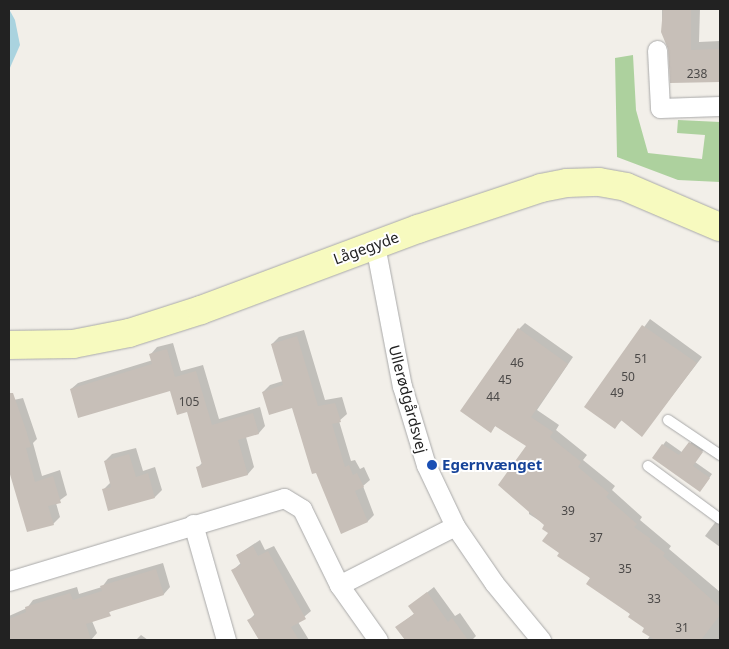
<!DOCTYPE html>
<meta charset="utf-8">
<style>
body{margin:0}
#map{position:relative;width:729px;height:649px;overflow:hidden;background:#f2efe9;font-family:"Noto Sans",sans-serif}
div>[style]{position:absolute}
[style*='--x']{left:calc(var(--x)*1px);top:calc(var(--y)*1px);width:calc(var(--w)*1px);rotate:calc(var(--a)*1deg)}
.forest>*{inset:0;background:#add19e}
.water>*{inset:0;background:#aad3df}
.shadow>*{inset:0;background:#0003}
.building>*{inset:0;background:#c7bfb8}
.roads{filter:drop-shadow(0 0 1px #a9a9a9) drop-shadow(0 0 1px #a9a9a9)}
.lane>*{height:10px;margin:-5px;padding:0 5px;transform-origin:5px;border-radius:5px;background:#fff}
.street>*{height:19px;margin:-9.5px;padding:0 9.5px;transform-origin:9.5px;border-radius:9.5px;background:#fff}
.secondary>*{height:28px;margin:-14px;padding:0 14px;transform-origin:14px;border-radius:14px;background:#f7fabf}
.dots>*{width:14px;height:14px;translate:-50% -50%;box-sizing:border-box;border:2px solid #fff;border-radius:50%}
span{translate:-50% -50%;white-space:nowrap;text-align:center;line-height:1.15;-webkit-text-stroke:4px #fff;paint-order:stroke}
.number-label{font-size:12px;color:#4b4948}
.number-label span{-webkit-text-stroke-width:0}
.street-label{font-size:15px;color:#222}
.transit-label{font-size:15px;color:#164399;font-weight:700}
.left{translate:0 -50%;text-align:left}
.frame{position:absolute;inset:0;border:10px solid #222;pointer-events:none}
</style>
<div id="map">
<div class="forest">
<i style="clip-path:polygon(633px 55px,636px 110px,648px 153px,702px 159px,705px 135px,677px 133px,678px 120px,720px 122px,720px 182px,678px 180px,617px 157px,615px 58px)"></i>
</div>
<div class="water">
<i style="clip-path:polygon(9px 9px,15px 20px,20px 45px,9px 70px)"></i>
</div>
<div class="shadow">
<i style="clip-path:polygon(662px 9px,700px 9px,699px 42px,720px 41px,720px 81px,671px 82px,669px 49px,662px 32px)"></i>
<i style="clip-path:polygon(650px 319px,702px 357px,642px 435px,622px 420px,615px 427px,586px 407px)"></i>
<i style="clip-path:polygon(525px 323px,573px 357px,537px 410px,559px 425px,556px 430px,587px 455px,583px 460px,615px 486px,612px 490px,642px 517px,640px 520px,671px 546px,669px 549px,720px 592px,720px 640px,647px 640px,650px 636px,646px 628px,561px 552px,546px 525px,529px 514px,527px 445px,496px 425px,491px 431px,519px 329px)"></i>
<i style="clip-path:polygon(304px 330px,325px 400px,342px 397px,347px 414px,339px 421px,351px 461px,355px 460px,360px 469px,364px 467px,370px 480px,363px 486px,374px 515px,368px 521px,342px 532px,293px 407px,263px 392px,270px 385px,283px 381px,272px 344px,279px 337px)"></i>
<i style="clip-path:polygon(173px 343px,181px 371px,203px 365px,219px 419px,260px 407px,265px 426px,259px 433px,246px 437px,254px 467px,248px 474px,203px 486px,198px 467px,203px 462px,188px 411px,171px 390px,71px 389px,78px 383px,153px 360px,151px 354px,157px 347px)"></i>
<i style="clip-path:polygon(23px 398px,37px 439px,33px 443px,42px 476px,60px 470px,67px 495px,56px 503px,60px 517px,53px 524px,9px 471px,9px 401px)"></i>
<i style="clip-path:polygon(693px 440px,705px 448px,695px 462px,712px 474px,703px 487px,654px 457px,666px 441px,683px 453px)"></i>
<i style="clip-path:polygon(136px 448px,143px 471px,155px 467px,162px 490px,155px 497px,103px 490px,111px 482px,105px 461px,112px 454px)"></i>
<i style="clip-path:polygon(717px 520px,720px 522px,720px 547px,705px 536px)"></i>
<i style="clip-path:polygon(260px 540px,265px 550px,274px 546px,311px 611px,298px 622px,309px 640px,260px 640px,249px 620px,255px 614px,233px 570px,241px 563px,237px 555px)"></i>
<i style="clip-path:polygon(163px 563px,170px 587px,164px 594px,112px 610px,104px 617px,92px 621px,97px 633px,91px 640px,9px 640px,9px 616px,27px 608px,33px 600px,77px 587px,79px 594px,102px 587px,108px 579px)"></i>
<i style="clip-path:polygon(434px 587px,455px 616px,460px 613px,476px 636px,472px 640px,406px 640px,397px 627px,415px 613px,410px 606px)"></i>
<i style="clip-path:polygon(141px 635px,148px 640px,136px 640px)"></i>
</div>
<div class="building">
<i style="clip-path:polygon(663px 9px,691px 9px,691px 50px,720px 49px,720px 82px,670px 83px,668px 49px,661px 32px)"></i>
<i style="clip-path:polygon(642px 325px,697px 363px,642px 437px,621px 420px,615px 429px,584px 407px)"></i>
<i style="clip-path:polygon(518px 328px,568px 364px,531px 417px,553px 432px,550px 437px,581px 462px,578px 467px,609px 493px,606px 497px,637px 524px,634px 527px,651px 539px,649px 541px,665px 553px,663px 556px,720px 607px,720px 615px,701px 640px,655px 640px,642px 632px,644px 628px,628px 617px,630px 614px,586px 584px,590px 578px,557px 556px,559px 553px,542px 541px,548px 533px,542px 529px,544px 525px,498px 485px,526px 446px,495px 426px,491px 433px,460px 411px)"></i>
<i style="clip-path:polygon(297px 336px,318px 406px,335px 403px,341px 422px,332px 424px,345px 467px,349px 465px,353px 475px,357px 473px,364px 487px,355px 491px,368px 522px,341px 534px,316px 473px,312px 474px,292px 408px,269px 415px,262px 392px,283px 385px,271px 344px)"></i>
<i style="clip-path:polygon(167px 349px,175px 377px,196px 371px,212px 425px,253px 413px,259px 434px,238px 440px,248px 475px,202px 488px,196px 467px,202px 465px,187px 412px,177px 415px,170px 391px,78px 418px,70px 389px,152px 364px,149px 354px)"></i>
<i style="clip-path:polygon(9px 393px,13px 393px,26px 430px,31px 447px,26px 448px,35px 482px,53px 476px,61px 503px,48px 506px,54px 525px,27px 532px,9px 471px)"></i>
<i style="clip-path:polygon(689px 442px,703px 452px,693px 466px,710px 478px,700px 492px,652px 458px,662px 444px,679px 455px)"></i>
<i style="clip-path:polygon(129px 454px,136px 477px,148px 473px,155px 498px,108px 511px,102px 489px,111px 487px,104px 461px)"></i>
<i style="clip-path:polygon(253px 546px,258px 556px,268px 551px,306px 619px,291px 627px,299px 640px,259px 640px,247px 620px,255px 616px,231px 570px,241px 565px,236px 555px)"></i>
<i style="clip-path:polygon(156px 569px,164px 595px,109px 612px,111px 616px,86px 624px,91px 640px,9px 640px,9px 619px,26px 612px,25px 607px,70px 593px,73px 600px,102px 591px,100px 586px)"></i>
<i style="clip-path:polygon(427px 592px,448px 622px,452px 618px,468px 640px,405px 640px,395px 627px,414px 614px,408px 606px)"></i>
</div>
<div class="roads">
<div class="lane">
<i style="--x:668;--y:420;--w:63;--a:33.9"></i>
<i style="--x:648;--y:466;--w:89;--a:36.4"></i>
</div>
<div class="street">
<i style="--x:657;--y:50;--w:58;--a:87"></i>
<i style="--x:660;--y:108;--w:60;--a:-1.9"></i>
<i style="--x:375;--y:245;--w:144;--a:79.2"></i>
<i style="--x:402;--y:386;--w:83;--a:73.1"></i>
<i style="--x:426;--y:465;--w:68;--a:64.6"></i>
<i style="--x:455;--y:526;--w:69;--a:55.6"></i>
<i style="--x:494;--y:583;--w:74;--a:50.5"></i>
<i style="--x:193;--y:524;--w:121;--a:74.1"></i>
<i style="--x:9;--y:581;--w:287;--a:-16.8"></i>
<i style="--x:284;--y:498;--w:21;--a:31"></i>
<i style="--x:302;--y:509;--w:85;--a:64"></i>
<i style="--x:378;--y:640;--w:67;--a:-125.3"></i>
<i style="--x:339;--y:585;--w:130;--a:-27"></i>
</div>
<div class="secondary">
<i style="--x:9;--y:345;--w:64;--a:-0.9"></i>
<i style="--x:73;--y:344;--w:57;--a:-11.1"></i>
<i style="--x:129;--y:333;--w:76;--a:-17.7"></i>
<i style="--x:201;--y:310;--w:232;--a:-20.5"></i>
<i style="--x:418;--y:229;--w:130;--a:-18.4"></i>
<i style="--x:541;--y:188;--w:26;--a:-11"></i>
<i style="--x:567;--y:183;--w:32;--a:-2"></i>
<i style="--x:599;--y:182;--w:27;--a:10"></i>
<i style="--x:626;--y:187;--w:102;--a:23.1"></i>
</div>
</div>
<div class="dots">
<i style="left:432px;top:465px;background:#1a4fb4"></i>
</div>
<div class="number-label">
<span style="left:697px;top:74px">238</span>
<span style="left:641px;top:359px">51</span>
<span style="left:517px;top:363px">46</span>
<span style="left:628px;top:377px">50</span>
<span style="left:505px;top:380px">45</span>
<span style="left:617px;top:393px">49</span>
<span style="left:493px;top:397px">44</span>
<span style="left:189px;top:402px">105</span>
<span style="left:568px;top:511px">39</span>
<span style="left:596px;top:538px">37</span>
<span style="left:625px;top:569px">35</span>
<span style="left:654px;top:599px">33</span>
<span style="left:682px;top:628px">31</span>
</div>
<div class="street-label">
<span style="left:366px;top:248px;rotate:-20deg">Lågegyde</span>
<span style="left:408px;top:399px;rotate:75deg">Ullerødgårdsvej</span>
</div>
<div class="transit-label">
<span class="left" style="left:442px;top:465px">Egernvænget</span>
</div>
<div class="frame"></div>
</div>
